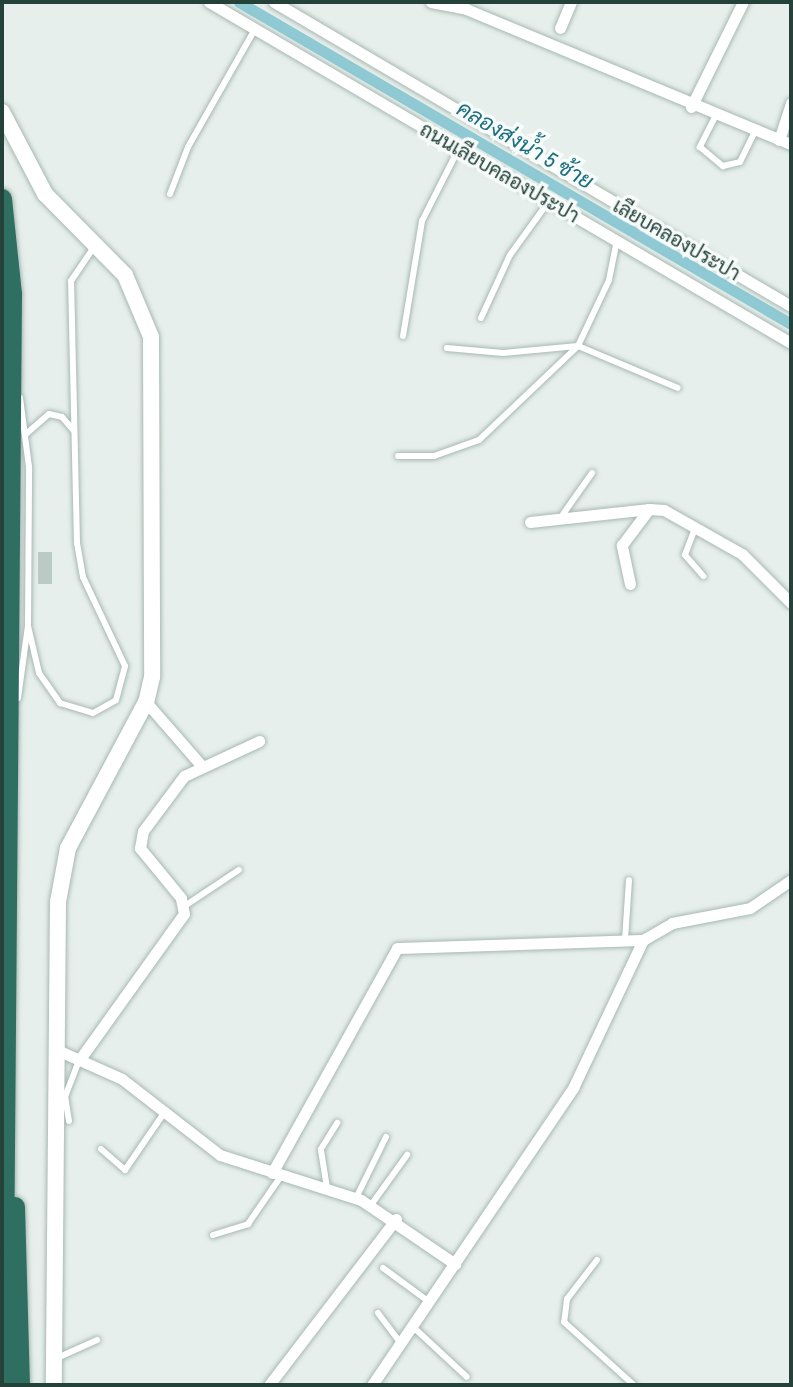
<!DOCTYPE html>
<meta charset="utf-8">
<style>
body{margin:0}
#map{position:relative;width:793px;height:1387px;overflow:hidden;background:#e6efeb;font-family:"Archivo Narrow",Sarabun,sans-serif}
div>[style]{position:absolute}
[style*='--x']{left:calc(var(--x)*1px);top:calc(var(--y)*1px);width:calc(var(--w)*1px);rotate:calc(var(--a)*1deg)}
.canal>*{height:11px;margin:-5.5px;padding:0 5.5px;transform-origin:5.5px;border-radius:5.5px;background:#8ec9d4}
.building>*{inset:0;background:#bbcac4}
.roads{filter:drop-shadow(0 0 2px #a8b8b2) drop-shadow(0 0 2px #a8b8b2)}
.lane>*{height:6px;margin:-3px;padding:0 3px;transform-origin:3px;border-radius:3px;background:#fff}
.street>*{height:11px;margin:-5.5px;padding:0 5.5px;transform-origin:5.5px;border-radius:5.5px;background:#fff}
.secondary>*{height:16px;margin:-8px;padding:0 8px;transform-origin:8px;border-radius:8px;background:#fff}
.highway>*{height:20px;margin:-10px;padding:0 10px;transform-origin:10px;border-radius:10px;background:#2f6f62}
span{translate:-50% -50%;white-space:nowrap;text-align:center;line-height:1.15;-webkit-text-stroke:7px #f7fbf9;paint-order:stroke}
.street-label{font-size:20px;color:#24423a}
.water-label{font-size:22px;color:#1c6f80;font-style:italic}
.frame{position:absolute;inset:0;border:4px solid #24423a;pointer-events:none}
</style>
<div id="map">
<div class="canal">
<i style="--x:239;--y:2;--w:639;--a:30.26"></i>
</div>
<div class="building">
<i style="clip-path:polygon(38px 552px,52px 552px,52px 584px,38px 584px)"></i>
</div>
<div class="roads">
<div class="lane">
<i style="--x:715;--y:117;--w:34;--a:117"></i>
<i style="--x:700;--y:147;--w:30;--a:40"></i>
<i style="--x:723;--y:166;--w:17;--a:-13"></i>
<i style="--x:740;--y:162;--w:34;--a:-64"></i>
<i style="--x:170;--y:194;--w:50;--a:-69"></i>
<i style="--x:188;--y:147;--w:136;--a:-60.4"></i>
<i style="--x:481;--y:318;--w:69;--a:-65.3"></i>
<i style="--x:510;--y:255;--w:67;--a:-54.2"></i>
<i style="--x:403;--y:336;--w:117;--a:-80.6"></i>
<i style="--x:422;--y:221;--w:82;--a:-63.1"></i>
<i style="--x:447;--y:348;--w:56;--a:5.1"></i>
<i style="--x:503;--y:353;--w:75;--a:-5.3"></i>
<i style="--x:578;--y:346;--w:108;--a:22.8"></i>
<i style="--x:26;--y:434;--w:30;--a:-41"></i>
<i style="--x:49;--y:414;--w:13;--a:13"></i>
<i style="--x:62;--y:417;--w:18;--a:49"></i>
<i style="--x:398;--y:456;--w:36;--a:0"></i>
<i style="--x:434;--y:456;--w:48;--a:-19.6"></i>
<i style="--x:479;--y:440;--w:137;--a:-43.5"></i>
<i style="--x:578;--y:346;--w:73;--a:-64.8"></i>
<i style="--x:609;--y:280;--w:41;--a:-78.7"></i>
<i style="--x:561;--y:517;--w:54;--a:-54.8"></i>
<i style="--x:696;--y:526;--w:31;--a:111"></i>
<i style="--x:685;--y:555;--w:28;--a:49"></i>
<i style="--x:28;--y:626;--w:48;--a:76.8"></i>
<i style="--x:39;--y:673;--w:37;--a:55"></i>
<i style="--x:60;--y:703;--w:34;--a:17"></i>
<i style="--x:93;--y:713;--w:26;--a:-29"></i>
<i style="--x:116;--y:700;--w:35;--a:-75"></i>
<i style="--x:125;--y:666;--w:98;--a:-115.3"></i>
<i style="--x:83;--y:577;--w:35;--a:-100"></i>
<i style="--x:77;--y:543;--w:262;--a:-91.3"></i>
<i style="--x:71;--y:281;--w:40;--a:-56"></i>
<i style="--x:18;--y:698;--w:73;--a:-82.1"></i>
<i style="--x:28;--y:626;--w:159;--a:-89.6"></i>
<i style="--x:29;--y:467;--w:70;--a:-97.4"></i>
<i style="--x:183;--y:907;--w:67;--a:-33.5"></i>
<i style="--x:625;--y:939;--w:59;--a:-86.1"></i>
<i style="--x:69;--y:1121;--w:24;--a:-99"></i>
<i style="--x:65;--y:1097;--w:40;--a:-69"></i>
<i style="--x:101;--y:1149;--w:32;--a:41"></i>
<i style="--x:125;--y:1170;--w:69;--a:-55.6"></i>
<i style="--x:327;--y:1188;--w:39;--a:-99"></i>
<i style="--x:321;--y:1149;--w:31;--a:-58"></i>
<i style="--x:356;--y:1198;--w:68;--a:-63.8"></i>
<i style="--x:371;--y:1205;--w:62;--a:-54.2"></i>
<i style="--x:213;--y:1235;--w:37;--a:-17"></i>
<i style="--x:248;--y:1224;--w:58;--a:-55.5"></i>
<i style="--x:597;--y:1260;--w:49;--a:127.6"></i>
<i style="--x:567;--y:1299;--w:23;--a:97"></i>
<i style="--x:564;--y:1322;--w:94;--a:42"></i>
<i style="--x:383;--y:1268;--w:56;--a:36.3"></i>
<i style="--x:378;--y:1313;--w:36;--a:53"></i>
<i style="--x:411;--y:1325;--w:76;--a:42.9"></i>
<i style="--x:57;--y:1358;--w:44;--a:-24.2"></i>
</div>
<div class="street">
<i style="--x:209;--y:2;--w:675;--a:30.37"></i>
<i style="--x:274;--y:2;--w:600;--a:30.46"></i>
<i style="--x:431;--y:2;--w:36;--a:11"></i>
<i style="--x:466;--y:9;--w:352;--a:22.6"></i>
<i style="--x:560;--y:28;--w:28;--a:-67"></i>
<i style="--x:691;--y:107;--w:117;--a:-63.7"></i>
<i style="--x:779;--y:140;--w:39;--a:-72"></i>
<i style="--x:530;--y:522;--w:120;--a:-6.2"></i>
<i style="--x:630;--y:584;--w:40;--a:-102"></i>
<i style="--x:622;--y:545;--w:45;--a:-53.1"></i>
<i style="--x:649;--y:509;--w:15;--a:4"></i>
<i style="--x:664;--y:510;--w:90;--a:29.4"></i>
<i style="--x:742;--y:554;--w:69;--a:45"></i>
<i style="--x:146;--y:702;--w:84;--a:48.9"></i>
<i style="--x:55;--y:1049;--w:73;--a:24.1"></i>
<i style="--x:122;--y:1079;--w:124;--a:37.8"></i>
<i style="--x:220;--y:1155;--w:148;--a:17.7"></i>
<i style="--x:361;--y:1200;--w:114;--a:34.2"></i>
<i style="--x:80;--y:1059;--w:178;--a:-54.4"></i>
<i style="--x:184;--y:914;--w:16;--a:-101"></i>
<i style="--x:181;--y:898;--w:65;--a:-129.4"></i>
<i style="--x:140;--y:848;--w:17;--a:-80"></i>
<i style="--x:143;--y:831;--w:69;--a:-53.3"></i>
<i style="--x:184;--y:776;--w:83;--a:-25"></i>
<i style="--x:272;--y:1173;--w:257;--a:-60.9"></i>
<i style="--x:397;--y:948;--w:246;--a:-1.9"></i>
<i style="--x:269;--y:1385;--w:209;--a:-52.6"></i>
<i style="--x:372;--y:1385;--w:359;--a:-55.9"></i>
<i style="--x:573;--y:1088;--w:164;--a:-64.7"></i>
<i style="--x:643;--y:940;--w:34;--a:-30"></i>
<i style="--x:672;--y:923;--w:79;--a:-10.9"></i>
<i style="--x:750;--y:908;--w:50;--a:-34.3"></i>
</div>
<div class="secondary">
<i style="--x:2;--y:112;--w:93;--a:62.3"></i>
<i style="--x:45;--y:194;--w:114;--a:45.4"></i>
<i style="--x:125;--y:275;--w:67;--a:67.2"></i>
<i style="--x:151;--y:337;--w:340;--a:89.8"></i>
<i style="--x:152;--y:677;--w:26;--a:103"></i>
<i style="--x:146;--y:702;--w:166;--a:118.1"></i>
<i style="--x:68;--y:848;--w:55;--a:100.5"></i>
<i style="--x:58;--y:902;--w:483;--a:90.5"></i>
</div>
<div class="highway">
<i style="--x:2;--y:199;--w:96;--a:84"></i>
<i style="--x:12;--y:294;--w:1091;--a:90.47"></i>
<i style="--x:15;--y:1207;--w:178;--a:88.4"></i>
</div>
</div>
<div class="street-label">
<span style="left:500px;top:172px;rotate:30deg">ถนนเลียบคลองประปา</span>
<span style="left:677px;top:239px;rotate:30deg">เลียบคลองประปา</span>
</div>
<div class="water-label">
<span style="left:525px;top:145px;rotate:30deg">คลองส่งน้ำ 5 ซ้าย</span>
</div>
<div class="frame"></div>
</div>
